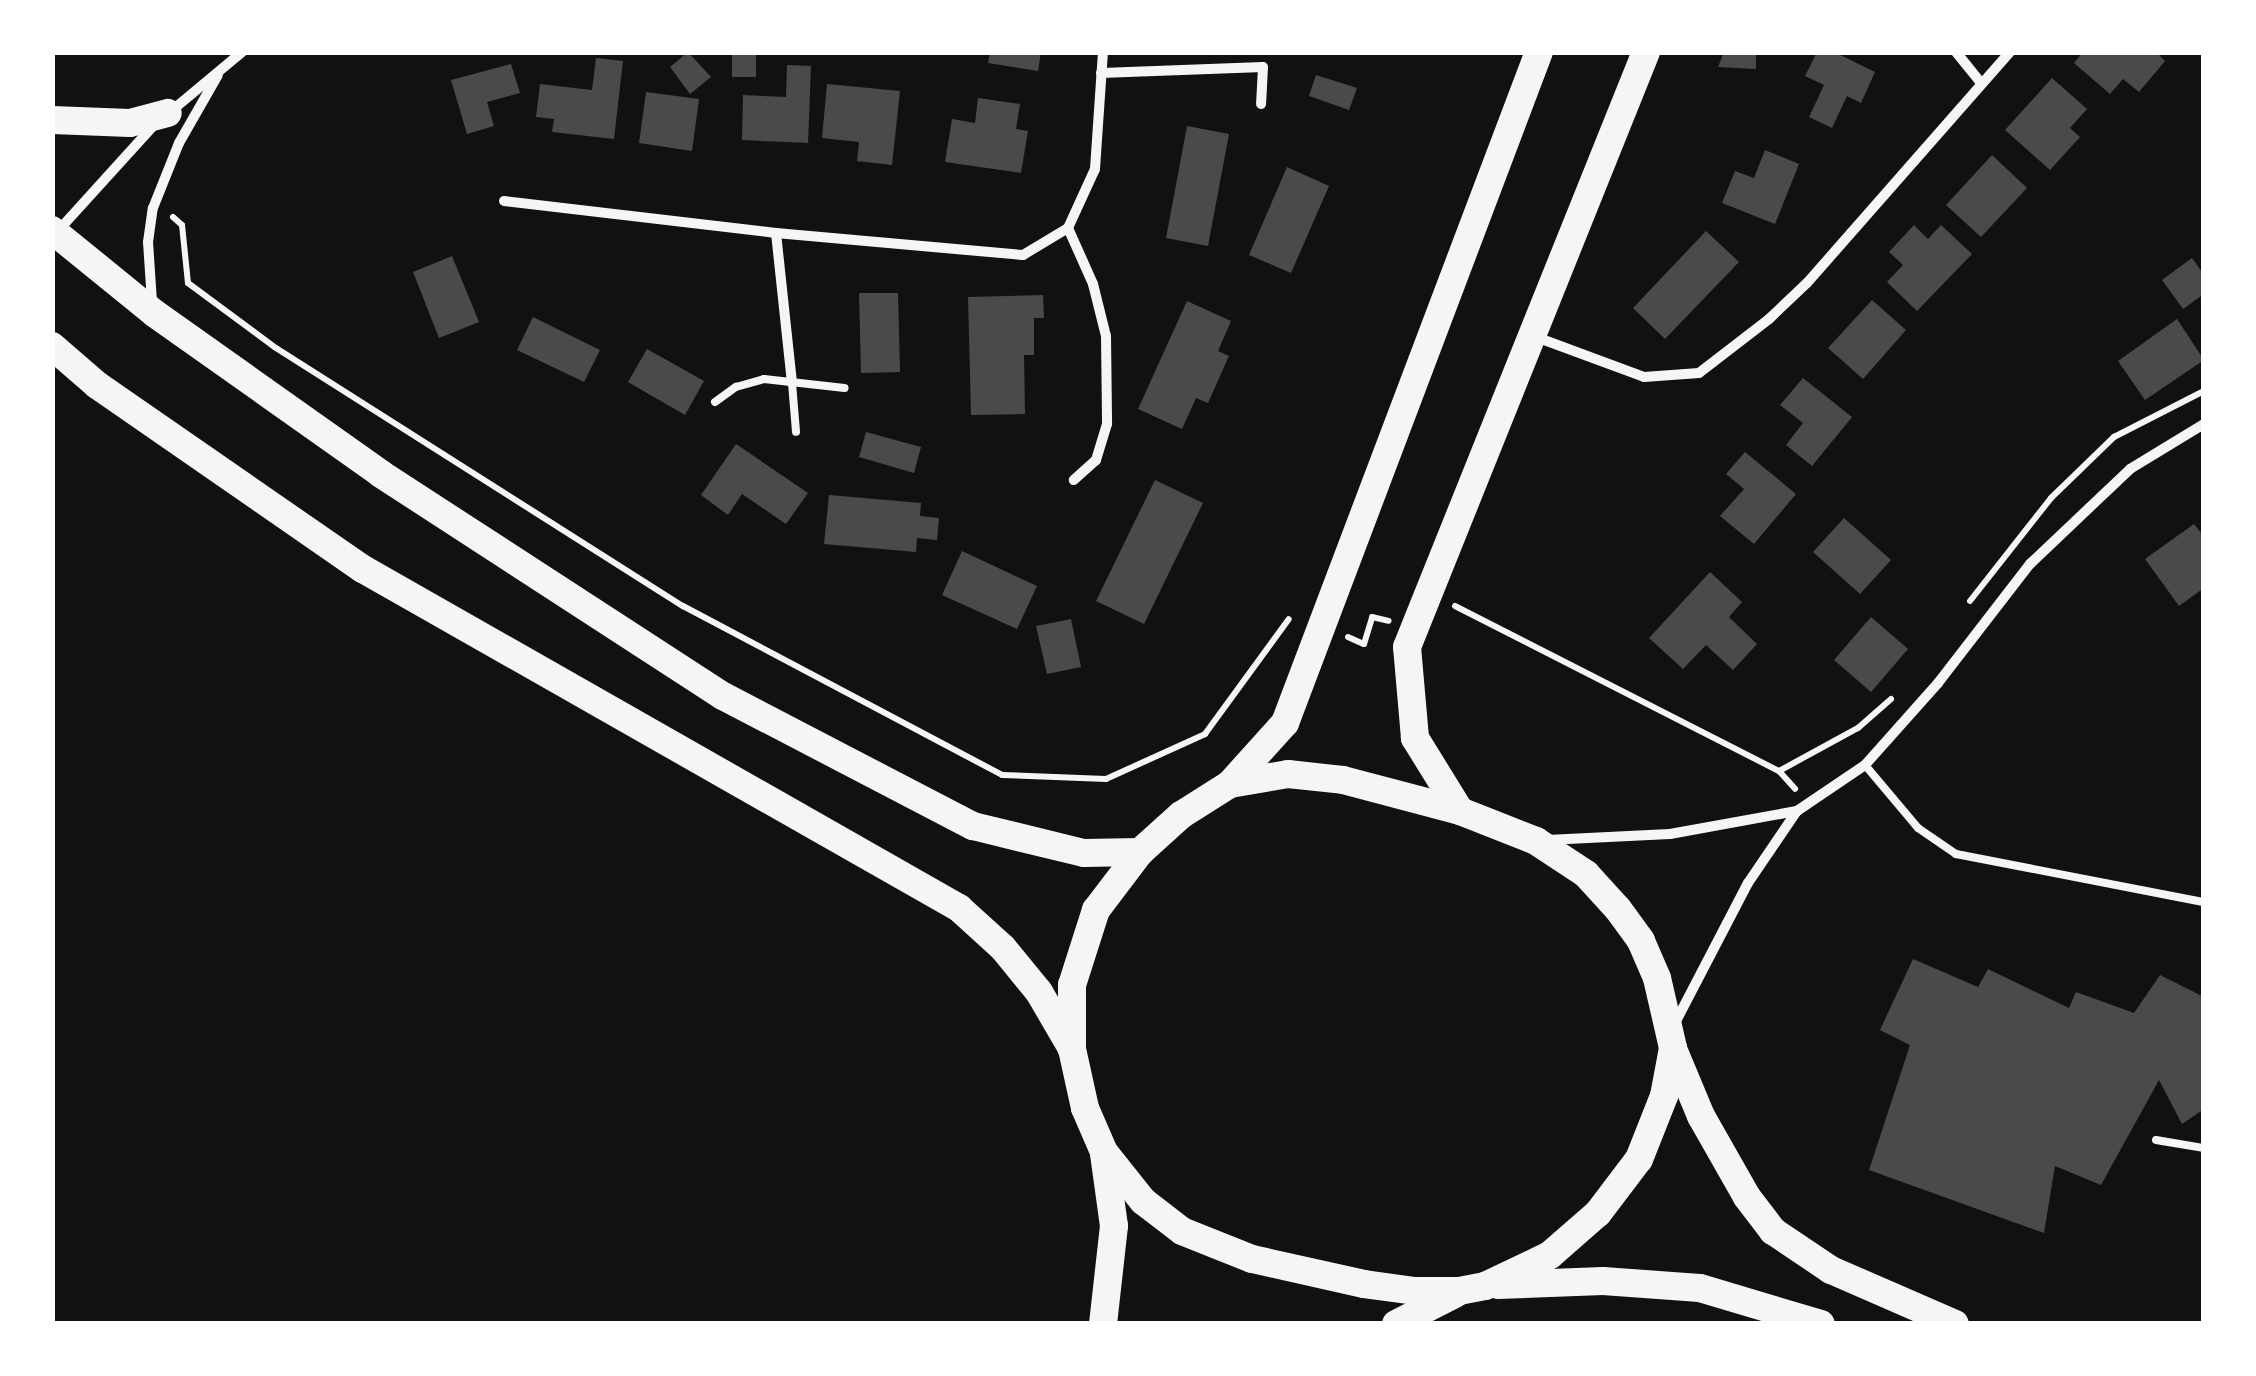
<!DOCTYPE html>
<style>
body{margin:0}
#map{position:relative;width:2256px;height:1376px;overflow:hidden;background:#111;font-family:"Archivo Narrow",sans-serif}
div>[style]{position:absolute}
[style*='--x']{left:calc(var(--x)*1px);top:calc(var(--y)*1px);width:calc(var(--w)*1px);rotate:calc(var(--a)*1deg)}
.building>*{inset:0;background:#4a4a4a}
.path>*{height:6px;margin:-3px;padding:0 3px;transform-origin:3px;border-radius:3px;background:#f5f5f5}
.service>*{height:8px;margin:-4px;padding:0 4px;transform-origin:4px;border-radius:4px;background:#f5f5f5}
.minor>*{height:10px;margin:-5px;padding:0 5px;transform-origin:5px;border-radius:5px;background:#f5f5f5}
.trunk>*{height:28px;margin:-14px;padding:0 14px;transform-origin:14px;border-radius:14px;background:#f5f5f5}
span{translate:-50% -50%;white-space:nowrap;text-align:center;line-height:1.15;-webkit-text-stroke:8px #fff;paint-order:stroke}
.frame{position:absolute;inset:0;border:55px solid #fff;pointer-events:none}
</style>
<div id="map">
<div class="building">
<i style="clip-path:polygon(688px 52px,711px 77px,690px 94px,670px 67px)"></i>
<i style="clip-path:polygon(732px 52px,756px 52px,756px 77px,732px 77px)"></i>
<i style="clip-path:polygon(990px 52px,1041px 52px,1038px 71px,988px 63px)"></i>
<i style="clip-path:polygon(1724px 52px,1756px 52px,1756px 69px,1718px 67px)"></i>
<i style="clip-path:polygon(1817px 52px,1834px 52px,1875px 72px,1861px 103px,1847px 96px,1832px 128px,1809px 117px,1824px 85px,1805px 76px)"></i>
<i style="clip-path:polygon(2083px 52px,2156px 52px,2165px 61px,2139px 92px,2123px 79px,2110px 94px,2074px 63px)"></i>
<i style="clip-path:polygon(596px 58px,623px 61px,614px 139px,552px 132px,554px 119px,536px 117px,540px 84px,592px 90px)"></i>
<i style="clip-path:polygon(511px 64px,520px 93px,487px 102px,494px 126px,467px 134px,451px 80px)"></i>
<i style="clip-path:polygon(787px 65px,811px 66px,808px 143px,742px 140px,743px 95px,786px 97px)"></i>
<i style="clip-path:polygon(1316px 75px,1357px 88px,1349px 110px,1309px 96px)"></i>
<i style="clip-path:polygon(2052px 78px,2087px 109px,2070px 128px,2080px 137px,2050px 170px,2005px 130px)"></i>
<i style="clip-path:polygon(827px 84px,900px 91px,892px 165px,857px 161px,859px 142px,822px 138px)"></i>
<i style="clip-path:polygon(646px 92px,699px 99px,692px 151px,639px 143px)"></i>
<i style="clip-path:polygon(978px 98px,1020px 104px,1016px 129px,1028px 131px,1021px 173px,945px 162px,952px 119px,975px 123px)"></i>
<i style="clip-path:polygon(1187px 126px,1229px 134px,1208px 246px,1166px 238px)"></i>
<i style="clip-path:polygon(1765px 150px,1799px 164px,1775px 224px,1722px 203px,1735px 171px,1754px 178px)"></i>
<i style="clip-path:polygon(1992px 155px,2027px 188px,1981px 237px,1946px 205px)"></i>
<i style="clip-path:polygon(1287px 167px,1329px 186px,1291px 273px,1249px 255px)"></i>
<i style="clip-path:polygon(1914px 225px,1928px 239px,1941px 225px,1972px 254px,1917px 311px,1887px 282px,1903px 265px,1889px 252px)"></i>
<i style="clip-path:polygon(1706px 231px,1739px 262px,1665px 339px,1633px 308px)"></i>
<i style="clip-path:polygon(452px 256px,479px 322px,439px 338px,413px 272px)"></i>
<i style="clip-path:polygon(2192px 258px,2204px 275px,2204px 294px,2183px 309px,2162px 280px)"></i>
<i style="clip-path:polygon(859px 293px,898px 293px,900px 372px,861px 373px)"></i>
<i style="clip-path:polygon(1043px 295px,1044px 318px,1034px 318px,1034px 355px,1024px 355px,1025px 414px,971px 415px,968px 297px)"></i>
<i style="clip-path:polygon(1872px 300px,1906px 330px,1863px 379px,1828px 348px)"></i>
<i style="clip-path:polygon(1187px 301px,1231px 321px,1218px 351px,1229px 356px,1208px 403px,1196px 398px,1182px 429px,1138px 409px)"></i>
<i style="clip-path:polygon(533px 317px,600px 350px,584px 382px,517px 350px)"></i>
<i style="clip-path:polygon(2177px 319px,2204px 360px,2145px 400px,2118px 361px)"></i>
<i style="clip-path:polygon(647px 349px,704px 381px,685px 415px,628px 382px)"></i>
<i style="clip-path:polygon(1803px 378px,1852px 417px,1812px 466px,1786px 445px,1803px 423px,1780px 405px)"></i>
<i style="clip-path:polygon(866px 432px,921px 447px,914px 473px,859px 457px)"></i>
<i style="clip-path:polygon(736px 444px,808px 493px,786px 524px,742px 494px,728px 515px,701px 495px)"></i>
<i style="clip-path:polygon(1745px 452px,1796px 494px,1754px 544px,1720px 516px,1744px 489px,1726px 474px)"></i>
<i style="clip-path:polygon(1155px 480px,1203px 503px,1144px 624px,1096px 601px)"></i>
<i style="clip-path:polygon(829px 495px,921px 503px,920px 516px,939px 518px,937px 540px,917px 538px,916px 552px,824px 544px)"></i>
<i style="clip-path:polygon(1844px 518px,1891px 560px,1860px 594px,1813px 552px)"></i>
<i style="clip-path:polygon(2194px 524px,2204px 537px,2204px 588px,2179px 606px,2145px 559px)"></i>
<i style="clip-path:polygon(962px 551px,1037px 586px,1017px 629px,942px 595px)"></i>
<i style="clip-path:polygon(1710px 572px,1742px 602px,1729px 617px,1757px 644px,1733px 670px,1706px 645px,1683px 669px,1649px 638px)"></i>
<i style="clip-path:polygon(1871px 617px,1908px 649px,1871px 692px,1834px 660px)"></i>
<i style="clip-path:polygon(1071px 619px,1081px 667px,1047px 674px,1036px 626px)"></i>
<i style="clip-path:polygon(1913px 959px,1978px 987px,1988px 969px,2069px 1008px,2076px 992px,2134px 1013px,2160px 975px,2204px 997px,2204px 1109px,2182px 1124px,2159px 1080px,2101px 1185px,2055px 1166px,2044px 1233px,1869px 1170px,1910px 1045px,1880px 1030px)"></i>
</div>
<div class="path">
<i style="--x:173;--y:217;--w:12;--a:42"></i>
<i style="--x:182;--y:225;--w:58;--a:84.1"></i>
<i style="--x:188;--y:283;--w:109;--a:36.5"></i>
<i style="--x:276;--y:348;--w:482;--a:32.4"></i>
<i style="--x:683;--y:606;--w:361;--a:27.9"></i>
<i style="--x:1002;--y:775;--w:104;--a:2.2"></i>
<i style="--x:1106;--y:779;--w:109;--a:-24.4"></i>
<i style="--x:1205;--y:734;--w:142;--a:-53.9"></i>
<i style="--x:1970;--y:601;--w:131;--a:-51.8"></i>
<i style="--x:2051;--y:498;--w:88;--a:-44.1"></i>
<i style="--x:2114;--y:437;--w:101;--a:-27.1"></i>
<i style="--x:1455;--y:606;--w:364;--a:27"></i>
<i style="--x:1779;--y:771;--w:24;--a:48"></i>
<i style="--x:1348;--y:637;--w:17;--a:24"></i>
<i style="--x:1364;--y:644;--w:28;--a:-73"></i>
<i style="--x:1372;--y:617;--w:17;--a:13"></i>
<i style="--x:1779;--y:771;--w:90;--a:-28.6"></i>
<i style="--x:1858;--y:728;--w:44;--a:-41.3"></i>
</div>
<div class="service">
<i style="--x:792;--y:383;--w:49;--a:85.3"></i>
<i style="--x:715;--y:402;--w:26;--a:-36"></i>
<i style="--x:736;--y:387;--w:29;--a:-16"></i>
<i style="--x:764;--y:379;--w:81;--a:6.4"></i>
<i style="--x:1865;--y:765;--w:82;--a:49.9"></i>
<i style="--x:1918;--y:828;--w:46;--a:34.4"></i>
<i style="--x:1956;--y:854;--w:253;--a:11"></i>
<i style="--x:2156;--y:1140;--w:49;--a:9.5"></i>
</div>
<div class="minor">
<i style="--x:1956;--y:52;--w:40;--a:51"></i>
<i style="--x:1101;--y:73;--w:162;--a:-2.1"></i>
<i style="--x:1263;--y:67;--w:37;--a:93"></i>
<i style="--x:170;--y:112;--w:94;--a:-39.8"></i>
<i style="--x:504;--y:201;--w:274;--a:6.7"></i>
<i style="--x:776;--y:233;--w:248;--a:5.1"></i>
<i style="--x:1023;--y:255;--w:52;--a:-31"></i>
<i style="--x:1068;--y:228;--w:65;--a:-65.4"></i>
<i style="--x:1095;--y:169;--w:117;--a:-86.1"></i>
<i style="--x:1068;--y:228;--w:61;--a:65.9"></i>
<i style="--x:1093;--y:284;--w:54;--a:76"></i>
<i style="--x:1106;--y:336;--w:88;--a:89.3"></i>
<i style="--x:1107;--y:424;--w:38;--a:107"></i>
<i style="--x:1096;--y:460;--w:30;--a:138"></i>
<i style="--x:57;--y:232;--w:143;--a:-47.8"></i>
<i style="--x:776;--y:233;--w:151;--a:83.9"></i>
<i style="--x:152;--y:302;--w:60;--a:-93.8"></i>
<i style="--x:148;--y:242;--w:34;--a:-82"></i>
<i style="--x:153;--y:208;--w:70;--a:-68.2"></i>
<i style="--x:179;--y:143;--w:78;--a:-60.2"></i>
<i style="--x:1536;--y:337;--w:115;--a:20.3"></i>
<i style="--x:1644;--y:377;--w:55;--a:-4.2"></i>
<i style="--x:1699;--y:373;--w:88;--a:-37.6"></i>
<i style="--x:1769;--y:319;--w:52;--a:-43.5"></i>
<i style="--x:1807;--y:283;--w:308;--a:-48.7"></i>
<i style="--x:1547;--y:840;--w:123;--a:-2.8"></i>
<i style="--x:1670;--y:834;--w:129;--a:-10.3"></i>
<i style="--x:1674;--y:1025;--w:160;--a:-62.5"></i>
<i style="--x:1748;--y:883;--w:87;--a:-55.8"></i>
<i style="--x:1797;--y:811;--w:82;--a:-34.1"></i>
<i style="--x:1865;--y:765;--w:110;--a:-48.3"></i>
<i style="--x:1938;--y:683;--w:150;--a:-52.3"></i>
<i style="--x:2030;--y:564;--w:138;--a:-43.5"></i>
<i style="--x:2130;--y:469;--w:87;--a:-31.3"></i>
</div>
<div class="trunk">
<i style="--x:52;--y:120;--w:78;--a:2.2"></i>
<i style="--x:130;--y:123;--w:39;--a:-15"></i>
<i style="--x:52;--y:230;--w:132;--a:39.1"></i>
<i style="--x:154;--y:313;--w:278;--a:35.3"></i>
<i style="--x:381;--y:474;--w:408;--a:33"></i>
<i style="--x:723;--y:696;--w:282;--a:27.5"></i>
<i style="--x:973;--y:826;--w:114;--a:13.7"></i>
<i style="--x:1084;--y:853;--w:56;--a:-1"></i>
<i style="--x:52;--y:346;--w:60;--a:40.9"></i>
<i style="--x:97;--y:385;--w:323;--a:34.7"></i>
<i style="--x:363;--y:569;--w:686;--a:29.63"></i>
<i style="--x:959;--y:908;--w:59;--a:42.3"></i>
<i style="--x:1003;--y:948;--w:57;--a:50.7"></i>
<i style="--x:1039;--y:992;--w:64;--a:59.8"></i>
<i style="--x:1288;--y:774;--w:55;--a:6.2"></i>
<i style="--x:1343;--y:780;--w:121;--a:14.8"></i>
<i style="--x:1460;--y:811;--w:82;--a:21.5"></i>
<i style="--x:1536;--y:841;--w:60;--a:33.4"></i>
<i style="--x:1586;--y:874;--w:47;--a:47.6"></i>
<i style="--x:1618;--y:909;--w:39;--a:54"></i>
<i style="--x:1641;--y:941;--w:40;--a:66.6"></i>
<i style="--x:1657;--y:978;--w:72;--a:77.1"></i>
<i style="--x:1673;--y:1048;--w:49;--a:100.6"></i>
<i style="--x:1664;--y:1096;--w:68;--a:111.6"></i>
<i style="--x:1639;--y:1159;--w:68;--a:127.2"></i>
<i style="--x:1598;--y:1213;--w:64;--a:138.8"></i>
<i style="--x:1550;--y:1255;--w:72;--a:154.5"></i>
<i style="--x:1485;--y:1286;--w:25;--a:169"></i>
<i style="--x:1460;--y:1291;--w:45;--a:180"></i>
<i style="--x:1415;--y:1291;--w:51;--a:-172.2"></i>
<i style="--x:1364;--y:1284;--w:115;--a:-167.4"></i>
<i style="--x:1252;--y:1259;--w:75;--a:-158.2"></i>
<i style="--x:1182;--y:1231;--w:49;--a:-142.4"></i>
<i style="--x:1143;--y:1201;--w:63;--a:-128.5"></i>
<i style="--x:1104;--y:1152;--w:48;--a:-113.4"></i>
<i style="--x:1085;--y:1108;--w:60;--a:-102.4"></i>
<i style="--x:1072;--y:1049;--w:64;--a:-90"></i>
<i style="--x:1072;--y:985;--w:79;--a:-72.3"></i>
<i style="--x:1096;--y:910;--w:73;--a:-52.8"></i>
<i style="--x:1140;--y:852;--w:55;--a:-42.1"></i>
<i style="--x:1181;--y:815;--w:58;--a:-32.3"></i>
<i style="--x:1230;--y:784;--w:59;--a:-9.8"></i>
<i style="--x:1230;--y:784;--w:82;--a:-48"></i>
<i style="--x:1285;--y:723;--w:717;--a:-69.27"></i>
<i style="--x:1460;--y:811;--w:86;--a:-121.7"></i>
<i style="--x:1415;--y:738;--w:91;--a:-95"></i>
<i style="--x:1407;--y:647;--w:641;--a:-68.12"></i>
<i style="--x:1673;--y:1049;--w:73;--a:67.3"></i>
<i style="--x:1701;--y:1116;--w:93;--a:60.4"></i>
<i style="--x:1747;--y:1197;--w:43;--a:52.6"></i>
<i style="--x:1773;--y:1231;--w:70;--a:33.9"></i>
<i style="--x:1831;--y:1270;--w:135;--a:23.5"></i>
<i style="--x:1498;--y:1285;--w:105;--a:-2.2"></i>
<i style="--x:1603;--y:1281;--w:97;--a:4.1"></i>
<i style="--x:1700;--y:1288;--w:126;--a:16.6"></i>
<i style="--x:1103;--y:1324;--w:99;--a:-83.6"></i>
<i style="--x:1114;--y:1226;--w:73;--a:-97.9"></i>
<i style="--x:1396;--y:1324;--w:66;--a:-27"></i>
</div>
<div class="frame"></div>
</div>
